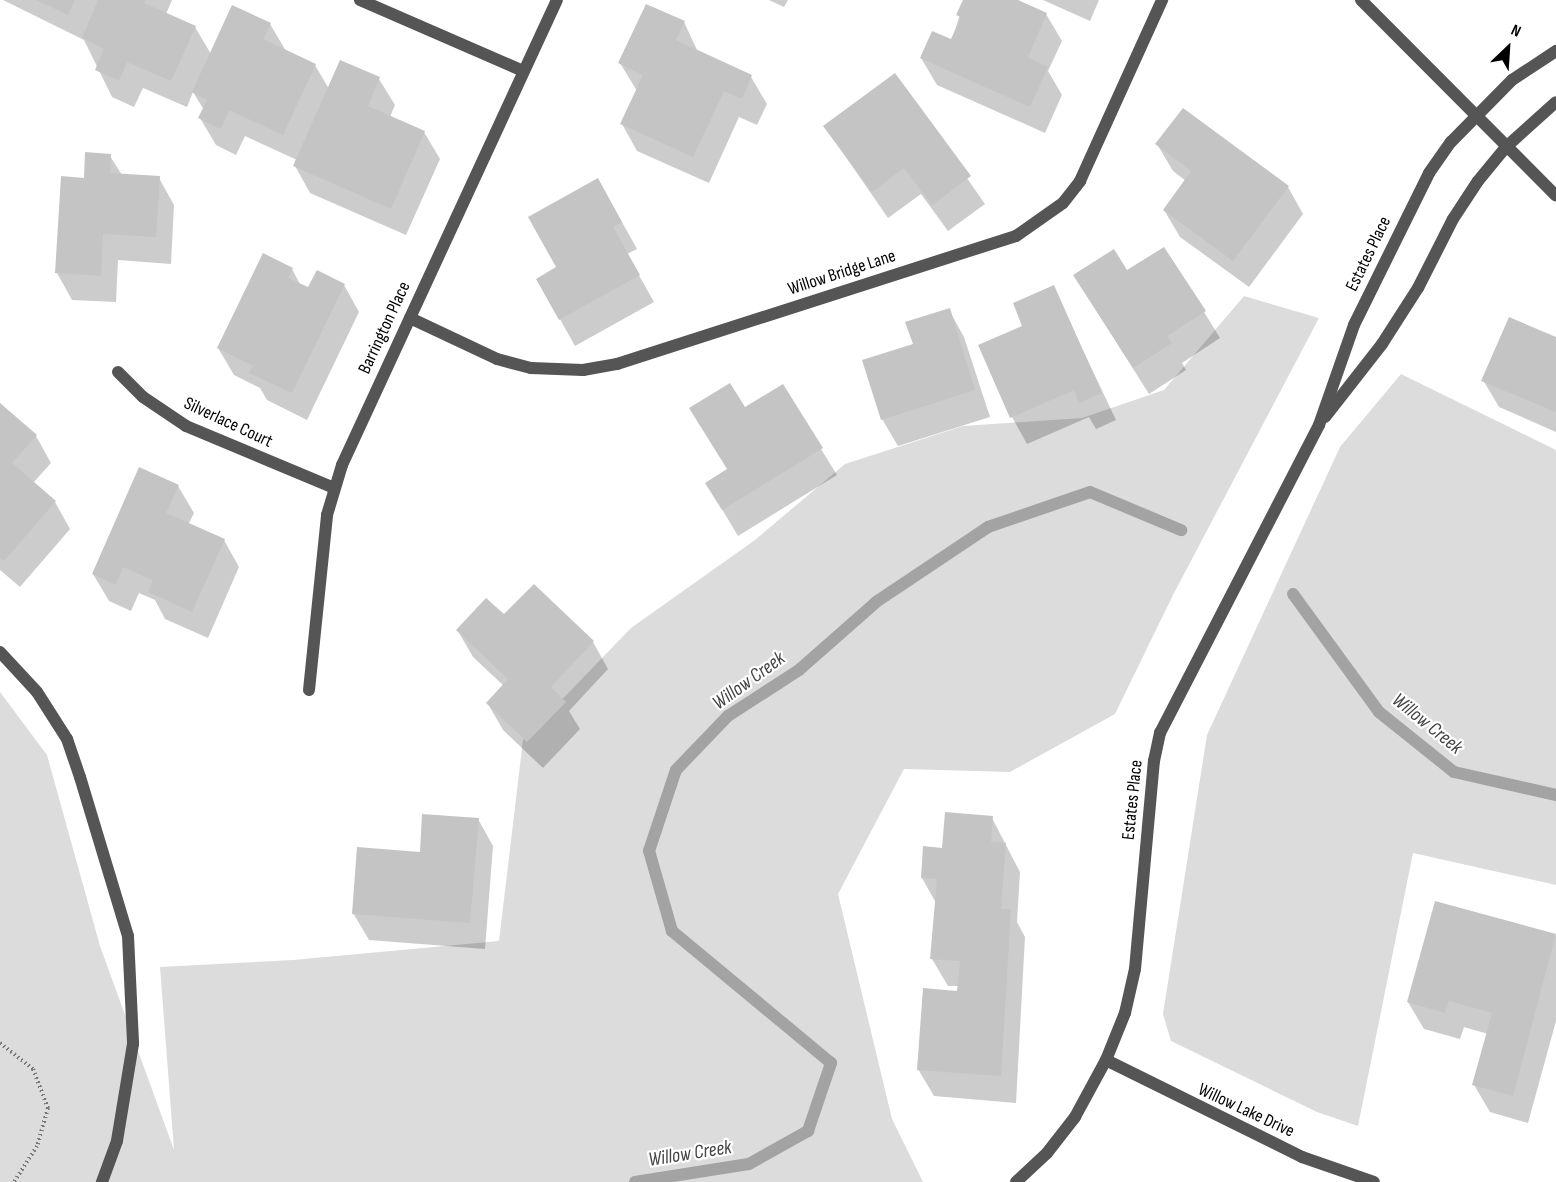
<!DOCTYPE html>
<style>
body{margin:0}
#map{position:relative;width:1556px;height:1182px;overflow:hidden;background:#fff;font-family:"Sofia Sans Condensed",sans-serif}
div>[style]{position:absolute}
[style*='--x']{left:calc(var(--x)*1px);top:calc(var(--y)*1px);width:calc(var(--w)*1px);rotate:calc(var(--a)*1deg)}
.green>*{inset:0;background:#dcdcdc}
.shadow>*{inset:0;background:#0003}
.stream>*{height:12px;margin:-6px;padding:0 6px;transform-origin:6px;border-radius:6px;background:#a3a3a3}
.building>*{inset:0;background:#c4c4c4}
.path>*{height:4px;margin-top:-2px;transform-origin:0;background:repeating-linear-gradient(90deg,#777 0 1.5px,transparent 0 4.5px)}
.service>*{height:12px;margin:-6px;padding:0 6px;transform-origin:6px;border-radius:6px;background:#555}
.minor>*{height:12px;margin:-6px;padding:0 6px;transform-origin:6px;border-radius:6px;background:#555}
span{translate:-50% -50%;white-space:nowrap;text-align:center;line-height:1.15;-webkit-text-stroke:4.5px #fff;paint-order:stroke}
.street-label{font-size:18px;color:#000}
.water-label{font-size:20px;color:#444;font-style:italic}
.north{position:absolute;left:1478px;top:18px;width:60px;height:60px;-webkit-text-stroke:4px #fff;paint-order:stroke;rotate:25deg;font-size:16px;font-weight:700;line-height:24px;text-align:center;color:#000}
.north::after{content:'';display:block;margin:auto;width:21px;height:27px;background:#000;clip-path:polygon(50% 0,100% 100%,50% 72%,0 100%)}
</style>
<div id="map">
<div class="green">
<i style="clip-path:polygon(1244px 296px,1319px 318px,1173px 595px,1115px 714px,1010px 772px,904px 769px,838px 894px,892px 1119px,923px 1182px,0 1182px,0 692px,47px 755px,100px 946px,174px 1150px,160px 967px,293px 960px,499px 941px,523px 740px,631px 628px,755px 540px,845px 464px,963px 426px,1082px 418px,1164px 390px)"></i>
<i style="clip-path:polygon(1401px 374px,1556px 450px,1556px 885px,1413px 853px,1358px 1126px,1317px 1112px,1171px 1041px,1163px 1014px,1207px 735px,1340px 447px)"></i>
</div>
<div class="shadow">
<i style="clip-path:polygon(3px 0,172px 0,166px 14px,195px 27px,211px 54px,270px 24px,286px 51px,315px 65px,329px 89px,379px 79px,395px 105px,390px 117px,424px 132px,440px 159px,406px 235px,310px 193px,295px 166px,297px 160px,245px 136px,236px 155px,216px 145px,200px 118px,204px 110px,193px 92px,187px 107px,143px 88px,134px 107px,112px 97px,84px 40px)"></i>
<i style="clip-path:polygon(769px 0,788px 0,784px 7px)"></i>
<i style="clip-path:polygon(964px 0,1015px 0,1046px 14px,1062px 41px,1048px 71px,1062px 95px,1045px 133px,937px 85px,921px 58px,952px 41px)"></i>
<i style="clip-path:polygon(1043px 0,1099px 0,1090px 21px)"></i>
<i style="clip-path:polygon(684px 22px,698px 52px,751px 77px,767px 104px,757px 125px,739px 117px,709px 183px,637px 151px,622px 124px,637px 91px,620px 63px)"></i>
<i style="clip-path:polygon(895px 75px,985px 204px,948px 231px,921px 194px,888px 218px,825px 127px)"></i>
<i style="clip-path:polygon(1157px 144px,1288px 187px,1303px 214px,1249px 287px,1180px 237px,1164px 210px,1186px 181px,1173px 171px)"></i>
<i style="clip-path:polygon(110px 156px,122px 175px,159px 178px,174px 205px,171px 264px,118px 260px,116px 302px,72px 300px,57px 273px,86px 180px)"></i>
<i style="clip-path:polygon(613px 206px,637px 249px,627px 254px,654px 302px,575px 346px,538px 280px,558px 268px)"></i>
<i style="clip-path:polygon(292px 269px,301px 286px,309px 289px,344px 285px,359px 312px,307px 420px,267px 400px,260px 388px,234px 375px,218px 348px)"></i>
<i style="clip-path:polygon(1127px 272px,1204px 312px,1220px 338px,1182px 363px,1186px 370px,1149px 394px,1091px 302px)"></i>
<i style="clip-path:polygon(1053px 287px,1116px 420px,1096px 429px,1089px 417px,1027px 444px,1012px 417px,1024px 326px)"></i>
<i style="clip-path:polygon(949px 310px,964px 337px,990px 417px,898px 446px,882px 419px,914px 345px)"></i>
<i style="clip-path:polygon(1556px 338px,1556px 432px,1499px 407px,1483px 380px)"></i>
<i style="clip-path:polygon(0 407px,36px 436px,51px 463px,33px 483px,55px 502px,70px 529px,20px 587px,0 570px)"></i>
<i style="clip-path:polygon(744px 409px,821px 449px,837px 475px,738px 536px,707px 484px,729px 470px)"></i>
<i style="clip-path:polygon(178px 486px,194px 513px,188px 525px,224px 540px,239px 567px,208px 638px,165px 619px,155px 600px,139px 593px,131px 611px,109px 601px,93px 574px)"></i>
<i style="clip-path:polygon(505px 616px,593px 642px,608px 669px,569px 711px,580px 729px,543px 768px,503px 730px,488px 704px,504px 686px,473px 657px,458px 631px)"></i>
<i style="clip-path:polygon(992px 818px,1020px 872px,1017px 922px,1025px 937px,1016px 1103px,934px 1096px,918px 1069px,959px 986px,948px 986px,932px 959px,936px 903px,922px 878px,924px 848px,944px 850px)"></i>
<i style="clip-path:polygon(478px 819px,493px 846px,485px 949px,369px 940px,353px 913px,421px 854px)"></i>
<i style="clip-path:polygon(1436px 903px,1556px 936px,1556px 1021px,1528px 1123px,1490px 1112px,1474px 1085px,1488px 1034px,1464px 1027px,1460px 1039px,1424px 1029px,1408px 1002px)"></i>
</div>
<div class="stream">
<i style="--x:1293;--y:594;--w:146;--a:53.9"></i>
<i style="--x:1379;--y:712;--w:96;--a:38.7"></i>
<i style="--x:1454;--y:772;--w:105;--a:12.7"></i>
<i style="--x:635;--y:1182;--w:115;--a:-9"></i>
<i style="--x:749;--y:1164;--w:68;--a:-29.2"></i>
<i style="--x:808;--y:1131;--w:72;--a:-71.3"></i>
<i style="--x:831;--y:1063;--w:207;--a:-140.3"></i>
<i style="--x:672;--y:931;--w:83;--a:-106"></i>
<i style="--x:649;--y:851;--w:85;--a:-71.6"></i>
<i style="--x:676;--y:770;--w:75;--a:-46.1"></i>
<i style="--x:728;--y:716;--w:85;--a:-32.9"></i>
<i style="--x:799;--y:670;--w:103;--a:-41.4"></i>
<i style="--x:876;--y:602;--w:135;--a:-33.8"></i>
<i style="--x:988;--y:527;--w:108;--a:-18.9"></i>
<i style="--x:1090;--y:492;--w:99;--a:22.7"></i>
</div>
<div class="building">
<i style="clip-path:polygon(36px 0,75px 0,68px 15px)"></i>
<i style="clip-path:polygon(98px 0,146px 0,144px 3px,196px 26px,171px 81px,127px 62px,119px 81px,95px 70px,104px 49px,82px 38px)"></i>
<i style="clip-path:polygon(963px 0,1018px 0,1047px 13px,1028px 57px,1048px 67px,1030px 107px,920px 58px,932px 31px,951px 39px,961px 17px,956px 15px)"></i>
<i style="clip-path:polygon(646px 4px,685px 21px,676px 40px,752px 75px,742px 99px,724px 91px,693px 157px,620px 124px,643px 75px,618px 63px)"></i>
<i style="clip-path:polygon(232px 5px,271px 23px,263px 39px,316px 64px,283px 135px,229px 110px,221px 129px,198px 118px,207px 100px,192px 92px)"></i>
<i style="clip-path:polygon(340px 60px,380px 77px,368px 106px,425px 131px,391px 209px,293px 166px)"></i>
<i style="clip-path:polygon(895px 73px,971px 176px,932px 205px,904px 168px,872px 192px,823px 126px)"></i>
<i style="clip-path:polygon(1183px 108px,1289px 186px,1233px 261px,1163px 210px,1191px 171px,1155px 144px)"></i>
<i style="clip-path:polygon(85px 152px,111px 154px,110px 173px,160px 176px,156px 237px,103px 234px,101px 276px,55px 273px,61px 176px,84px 178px)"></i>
<i style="clip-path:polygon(598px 178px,622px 222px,613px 227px,640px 275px,559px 320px,536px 279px,556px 267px,528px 217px)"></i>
<i style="clip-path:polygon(1164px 247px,1206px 311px,1167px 336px,1172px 343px,1133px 368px,1073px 275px,1114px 249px,1127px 270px)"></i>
<i style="clip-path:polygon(263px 253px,293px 268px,288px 278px,308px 287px,317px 270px,345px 284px,292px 393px,249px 373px,253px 366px,217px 348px)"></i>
<i style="clip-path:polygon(1054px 285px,1102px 393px,1079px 403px,1074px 390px,1010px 418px,978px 345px,1022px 326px,1013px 303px)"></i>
<i style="clip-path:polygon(950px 308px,975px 390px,881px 420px,862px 360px,913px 344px,905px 322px)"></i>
<i style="clip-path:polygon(1509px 317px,1556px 337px,1556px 412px,1481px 381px)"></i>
<i style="clip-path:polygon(730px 383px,745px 407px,783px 384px,823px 448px,722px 510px,705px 483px,727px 469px,689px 408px)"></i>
<i style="clip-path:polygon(0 403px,37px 435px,12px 463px,56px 501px,4px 561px,0 558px)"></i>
<i style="clip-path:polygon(139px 467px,179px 485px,166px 513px,225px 539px,192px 612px,148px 592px,153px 580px,123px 567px,116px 585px,92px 574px)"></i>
<i style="clip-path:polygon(534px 584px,594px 641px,551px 687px,566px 702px,527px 742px,486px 703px,508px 679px,456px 630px,486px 598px,504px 614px)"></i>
<i style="clip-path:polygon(945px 812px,993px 816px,991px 842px,1006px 843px,1001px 909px,1011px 909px,1001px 1076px,917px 1070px,923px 988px,957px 991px,960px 961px,930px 959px,937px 879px,921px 878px,923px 846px,942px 848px)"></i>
<i style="clip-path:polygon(422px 814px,479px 818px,470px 923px,352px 914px,357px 847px,420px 852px)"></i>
<i style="clip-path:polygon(1435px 901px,1556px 934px,1513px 1096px,1472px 1085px,1492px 1013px,1449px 1001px,1445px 1013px,1407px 1002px)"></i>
</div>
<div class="path">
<i style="--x:0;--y:1043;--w:42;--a:38.2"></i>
<i style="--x:33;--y:1069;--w:42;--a:69"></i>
<i style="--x:48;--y:1108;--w:40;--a:106"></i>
<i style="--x:37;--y:1146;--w:43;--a:122.6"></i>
</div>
<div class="service">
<i style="--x:80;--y:777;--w:166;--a:73.2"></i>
<i style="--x:128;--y:936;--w:108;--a:87.3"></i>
<i style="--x:133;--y:1044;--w:98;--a:99.4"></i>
<i style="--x:117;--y:1141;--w:44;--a:110.1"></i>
</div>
<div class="minor">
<i style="--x:360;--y:0;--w:178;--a:23.5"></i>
<i style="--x:1361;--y:0;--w:276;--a:45.1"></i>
<i style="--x:410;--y:318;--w:96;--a:25.2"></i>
<i style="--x:497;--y:359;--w:35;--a:15"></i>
<i style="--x:531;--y:368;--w:52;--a:2.2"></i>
<i style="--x:583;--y:370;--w:35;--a:-10"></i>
<i style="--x:617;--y:364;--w:419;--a:-17.8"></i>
<i style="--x:1016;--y:236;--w:57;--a:-35.1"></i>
<i style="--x:1063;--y:203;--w:28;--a:-52"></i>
<i style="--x:1080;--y:181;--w:199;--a:-65.6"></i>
<i style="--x:118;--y:372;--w:35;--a:45"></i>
<i style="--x:143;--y:397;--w:52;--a:34"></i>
<i style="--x:186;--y:426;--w:160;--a:22.7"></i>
<i style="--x:1325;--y:417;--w:93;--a:-52"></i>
<i style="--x:1382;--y:344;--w:67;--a:-57.3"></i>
<i style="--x:1418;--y:288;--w:77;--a:-63.1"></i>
<i style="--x:1453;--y:219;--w:45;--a:-56.7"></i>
<i style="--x:1478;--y:181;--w:44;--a:-50.5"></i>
<i style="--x:1506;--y:147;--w:67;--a:-42"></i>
<i style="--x:0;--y:652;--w:54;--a:47.2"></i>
<i style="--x:37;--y:692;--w:56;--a:57.4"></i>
<i style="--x:67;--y:739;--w:40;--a:71.1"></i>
<i style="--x:309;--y:690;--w:176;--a:-84.1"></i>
<i style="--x:327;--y:515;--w:52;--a:-73.3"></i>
<i style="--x:342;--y:465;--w:512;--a:-65.19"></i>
<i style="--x:1106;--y:1060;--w:219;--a:26.3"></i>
<i style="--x:1302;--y:1157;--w:76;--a:19.1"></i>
<i style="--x:1016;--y:1182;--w:42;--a:-43.1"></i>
<i style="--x:1047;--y:1153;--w:46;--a:-52.1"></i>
<i style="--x:1075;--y:1117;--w:65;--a:-61.5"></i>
<i style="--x:1106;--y:1060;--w:51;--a:-68"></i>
<i style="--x:1125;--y:1013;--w:45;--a:-77.2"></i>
<i style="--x:1135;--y:969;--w:209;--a:-84.8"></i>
<i style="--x:1154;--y:761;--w:29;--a:-78"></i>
<i style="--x:1160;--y:733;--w:347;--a:-62.7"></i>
<i style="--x:1319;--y:425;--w:106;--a:-70.7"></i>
<i style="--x:1354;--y:325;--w:169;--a:-63.7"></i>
<i style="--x:1429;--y:173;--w:38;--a:-55"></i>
<i style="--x:1451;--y:142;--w:87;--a:-45.5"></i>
<i style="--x:1512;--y:80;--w:53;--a:-33.4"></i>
</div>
<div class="street-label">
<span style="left:1369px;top:254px;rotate:-64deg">Estates Place</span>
<span style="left:842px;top:273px;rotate:-18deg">Willow Bridge Lane</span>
<span style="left:385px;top:328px;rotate:-65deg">Barrington Place</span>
<span style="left:228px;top:423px;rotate:25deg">Silverlace Court</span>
<span style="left:1133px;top:800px;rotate:-84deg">Estates Place</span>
<span style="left:1246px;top:1111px;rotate:25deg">Willow Lake Drive</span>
</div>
<div class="water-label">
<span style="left:749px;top:681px;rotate:-36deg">Willow Creek</span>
<span style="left:1427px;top:724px;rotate:39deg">Willow Creek</span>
<span style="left:690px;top:1154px;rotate:-9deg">Willow Creek</span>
</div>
<div class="north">N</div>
</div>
